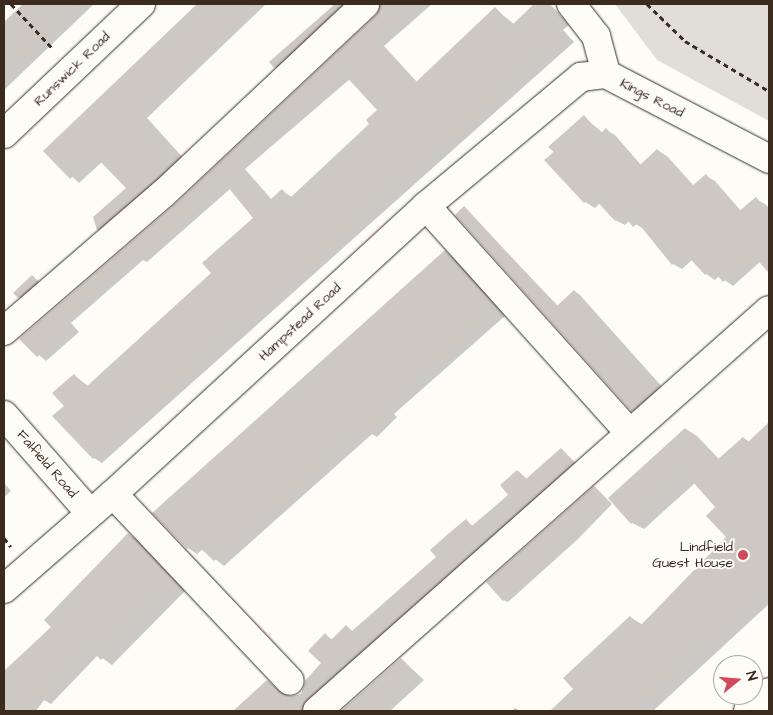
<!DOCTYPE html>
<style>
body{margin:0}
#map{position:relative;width:773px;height:715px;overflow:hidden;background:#fdfcf7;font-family:"Architects Daughter",sans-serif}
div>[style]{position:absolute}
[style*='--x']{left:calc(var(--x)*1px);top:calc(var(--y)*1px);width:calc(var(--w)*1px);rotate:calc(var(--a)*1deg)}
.green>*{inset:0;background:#e1ded7}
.shadow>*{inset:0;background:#0003}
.building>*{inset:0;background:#cdc8c2}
.path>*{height:3px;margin-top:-1.5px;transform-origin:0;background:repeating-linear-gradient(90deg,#3b2a1e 0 5px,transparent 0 9px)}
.roads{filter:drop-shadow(0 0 1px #3b2a1e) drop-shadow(0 0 1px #3b2a1e)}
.minor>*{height:28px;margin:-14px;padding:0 14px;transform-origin:14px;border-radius:14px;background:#fdfcf7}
.highway>*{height:28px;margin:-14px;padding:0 14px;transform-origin:14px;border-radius:14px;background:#fdfcf7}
.dots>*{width:14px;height:14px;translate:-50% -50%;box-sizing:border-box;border:2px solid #fdfcf7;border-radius:50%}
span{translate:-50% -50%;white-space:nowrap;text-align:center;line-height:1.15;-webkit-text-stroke:4px #fdfcf7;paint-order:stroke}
.street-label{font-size:14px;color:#3b2a1e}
.poi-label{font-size:14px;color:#3b2a1e}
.right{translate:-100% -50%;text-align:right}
.frame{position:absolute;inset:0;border:5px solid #3b2a1e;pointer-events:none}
.north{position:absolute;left:713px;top:655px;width:50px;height:50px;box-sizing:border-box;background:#fdfcf7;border:1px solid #afa8a0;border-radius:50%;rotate:73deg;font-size:14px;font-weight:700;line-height:20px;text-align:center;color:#3b2a1e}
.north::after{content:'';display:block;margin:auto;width:18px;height:22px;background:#d1495b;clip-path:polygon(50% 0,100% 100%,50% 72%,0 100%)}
</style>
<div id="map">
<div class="green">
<i style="clip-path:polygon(615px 4px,769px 4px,769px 121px,657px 60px)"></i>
</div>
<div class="shadow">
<i style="clip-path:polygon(34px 4px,94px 4px,4px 90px,4px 23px,14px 14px,20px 17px)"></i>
<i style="clip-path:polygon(199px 4px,266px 4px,147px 118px,187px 162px,106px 234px,98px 230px,94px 218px,128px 188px,102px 162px,79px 183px,45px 151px)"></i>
<i style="clip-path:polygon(331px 4px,355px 4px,283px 72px,275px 67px,334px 6px)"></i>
<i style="clip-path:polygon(evenodd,380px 4px,432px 4px,384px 46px,417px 82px,495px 9px,514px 24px,535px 4px,550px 4px,569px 25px,563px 30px,574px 42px,102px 463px,94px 458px,65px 406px,74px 375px,88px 386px,213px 273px,255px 218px,231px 188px,147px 262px,143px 260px,71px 323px,79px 332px,46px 361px,21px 339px,176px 205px,377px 16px,380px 4px,350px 79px,378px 110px,371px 124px,292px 197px,282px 191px,272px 200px,245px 169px,350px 79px)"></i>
<i style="clip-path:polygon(584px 117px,603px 133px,606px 130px,615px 135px,641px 165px,657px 150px,667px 156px,694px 186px,706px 176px,715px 181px,741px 211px,756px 199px,765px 204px,769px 208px,769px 271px,761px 261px,733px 286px,719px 276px,715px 280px,706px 274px,692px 260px,682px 269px,673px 264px,645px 230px,630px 220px,625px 225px,615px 220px,600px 203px,595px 208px,585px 202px,546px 160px)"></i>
<i style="clip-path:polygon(464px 208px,558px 306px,574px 291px,579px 294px,664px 389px,637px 413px,632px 410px,457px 215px)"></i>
<i style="clip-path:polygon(445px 252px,455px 258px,506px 315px,394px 414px,397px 417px,377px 437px,372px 434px,224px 566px,203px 549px,197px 554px,188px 548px)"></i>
<i style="clip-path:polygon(32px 276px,42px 284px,24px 300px,19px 297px)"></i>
<i style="clip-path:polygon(769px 424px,769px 604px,653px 711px,551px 711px,574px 689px,630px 617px,643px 625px,728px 537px,717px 507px,695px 483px,644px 529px,632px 523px,686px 429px,697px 436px,720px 460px,743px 438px,750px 442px)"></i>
<i style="clip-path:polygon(561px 449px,579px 466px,309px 711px,235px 711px,268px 681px,287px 697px,301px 694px,306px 680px,323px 663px,325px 635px,333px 640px,346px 627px,354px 632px,438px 557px,466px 521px,473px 526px,510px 495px,518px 471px,527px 479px)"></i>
<i style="clip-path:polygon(4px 483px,11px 491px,4px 497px)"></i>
<i style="clip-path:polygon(595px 487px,612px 504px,578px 539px,508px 602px,503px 600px)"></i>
<i style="clip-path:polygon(129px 535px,138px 540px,186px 590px,112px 665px,98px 655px,51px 704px,44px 700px,36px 711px,4px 711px,4px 671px,53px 627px)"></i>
<i style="clip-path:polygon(401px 659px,424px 680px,390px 711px,342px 711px)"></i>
<i style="clip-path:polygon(515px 708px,521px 711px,512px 711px)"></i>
</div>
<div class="building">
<i style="clip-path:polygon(23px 4px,80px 4px,4px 77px,4px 22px)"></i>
<i style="clip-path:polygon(197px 4px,254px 4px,139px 113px,180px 157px,97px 230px,93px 217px,126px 188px,95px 156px,70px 179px,43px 151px)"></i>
<i style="clip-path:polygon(335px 4px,342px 4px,274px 68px,269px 62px)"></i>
<i style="clip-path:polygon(evenodd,380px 4px,417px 4px,376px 41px,415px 83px,495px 7px,512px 25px,534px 4px,547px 4px,561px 20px,555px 25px,566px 37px,93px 459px,52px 416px,64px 406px,52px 393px,74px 374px,86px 387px,109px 366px,211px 273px,202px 263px,253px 218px,224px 182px,138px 259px,135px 255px,64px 318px,72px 327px,37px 357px,19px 339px,175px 204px,376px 15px,380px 4px,343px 73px,377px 110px,366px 120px,369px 124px,290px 198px,282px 189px,269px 201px,238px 164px,343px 73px)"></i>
<i style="clip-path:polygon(584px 115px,600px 134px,606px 128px,639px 166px,657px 149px,692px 186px,706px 174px,738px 212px,756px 197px,769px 212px,769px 273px,753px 255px,723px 282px,712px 269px,705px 275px,685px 253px,672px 265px,638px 223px,633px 227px,622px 213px,615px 221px,592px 196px,584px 203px,544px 160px,554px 152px,548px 147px)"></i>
<i style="clip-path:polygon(464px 206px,557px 306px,574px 290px,660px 385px,631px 411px,455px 215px)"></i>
<i style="clip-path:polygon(445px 250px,497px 309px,385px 408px,388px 411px,366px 432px,363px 429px,214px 561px,194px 542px,187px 549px,152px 513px)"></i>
<i style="clip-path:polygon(32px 275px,38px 281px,18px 298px,13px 293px)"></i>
<i style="clip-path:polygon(769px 422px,769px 586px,706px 647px,705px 645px,632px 711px,550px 711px,573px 689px,563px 678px,630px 616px,640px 626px,726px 537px,706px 516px,715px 507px,686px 474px,631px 524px,608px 498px,685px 428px,716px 461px,743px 437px,748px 442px)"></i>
<i style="clip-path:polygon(561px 448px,574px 462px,315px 691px,305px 681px,321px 663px,308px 651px,325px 633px,331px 640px,346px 625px,352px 631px,436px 557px,430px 550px,448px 534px,466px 519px,472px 526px,508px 495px,500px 485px,517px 470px,526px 479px)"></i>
<i style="clip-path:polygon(594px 486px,608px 501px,573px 537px,503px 601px,486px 582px)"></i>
<i style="clip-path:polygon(128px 533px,177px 584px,101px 660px,90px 649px,41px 700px,35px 694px,25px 707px,20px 704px,15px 711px,4px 711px,4px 671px,51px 627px,44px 620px)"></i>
<i style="clip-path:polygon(401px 658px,419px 676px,379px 711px,341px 711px)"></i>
<i style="clip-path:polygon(267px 680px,279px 692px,290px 696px,302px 711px,233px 711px)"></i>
</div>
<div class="path">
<i style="--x:11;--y:4;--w:62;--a:47"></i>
<i style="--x:647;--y:4;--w:53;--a:44.2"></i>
<i style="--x:685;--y:41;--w:98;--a:30.8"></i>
<i style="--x:4;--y:538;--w:11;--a:52"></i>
</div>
<div class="roads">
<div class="minor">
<i style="--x:571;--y:4;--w:41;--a:52"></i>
<i style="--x:596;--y:36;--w:39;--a:75"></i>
<i style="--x:606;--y:74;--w:184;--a:27.5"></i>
<i style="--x:4;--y:134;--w:189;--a:-43.5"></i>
<i style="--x:426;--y:206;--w:304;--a:48.1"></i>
<i style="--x:4;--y:331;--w:211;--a:-40.8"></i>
<i style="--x:164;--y:193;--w:276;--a:-43.2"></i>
<i style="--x:4;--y:415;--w:130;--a:48.7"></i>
<i style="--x:113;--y:494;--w:257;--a:46.6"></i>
<i style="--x:4;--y:589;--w:145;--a:-41.1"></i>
<i style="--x:113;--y:494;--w:425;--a:-42.6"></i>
<i style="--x:426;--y:206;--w:202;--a:-39.8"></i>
<i style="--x:581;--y:77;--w:25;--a:-7"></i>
<i style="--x:317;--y:711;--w:604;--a:-41.58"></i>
</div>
<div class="highway">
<i style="--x:748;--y:711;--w:28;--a:-42"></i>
</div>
</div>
<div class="dots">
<i style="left:743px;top:555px;background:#d1495b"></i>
</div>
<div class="street-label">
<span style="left:72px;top:69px;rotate:-44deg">Runswick Road</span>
<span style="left:652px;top:98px;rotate:27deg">Kings Road</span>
<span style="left:300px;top:322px;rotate:-43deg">Hampstead Road</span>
<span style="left:47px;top:464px;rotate:49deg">Falfield Road</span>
</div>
<div class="poi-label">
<span class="right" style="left:733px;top:555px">Lindfield<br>Guest House</span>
</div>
<div class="frame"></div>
<div class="north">N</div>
</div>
